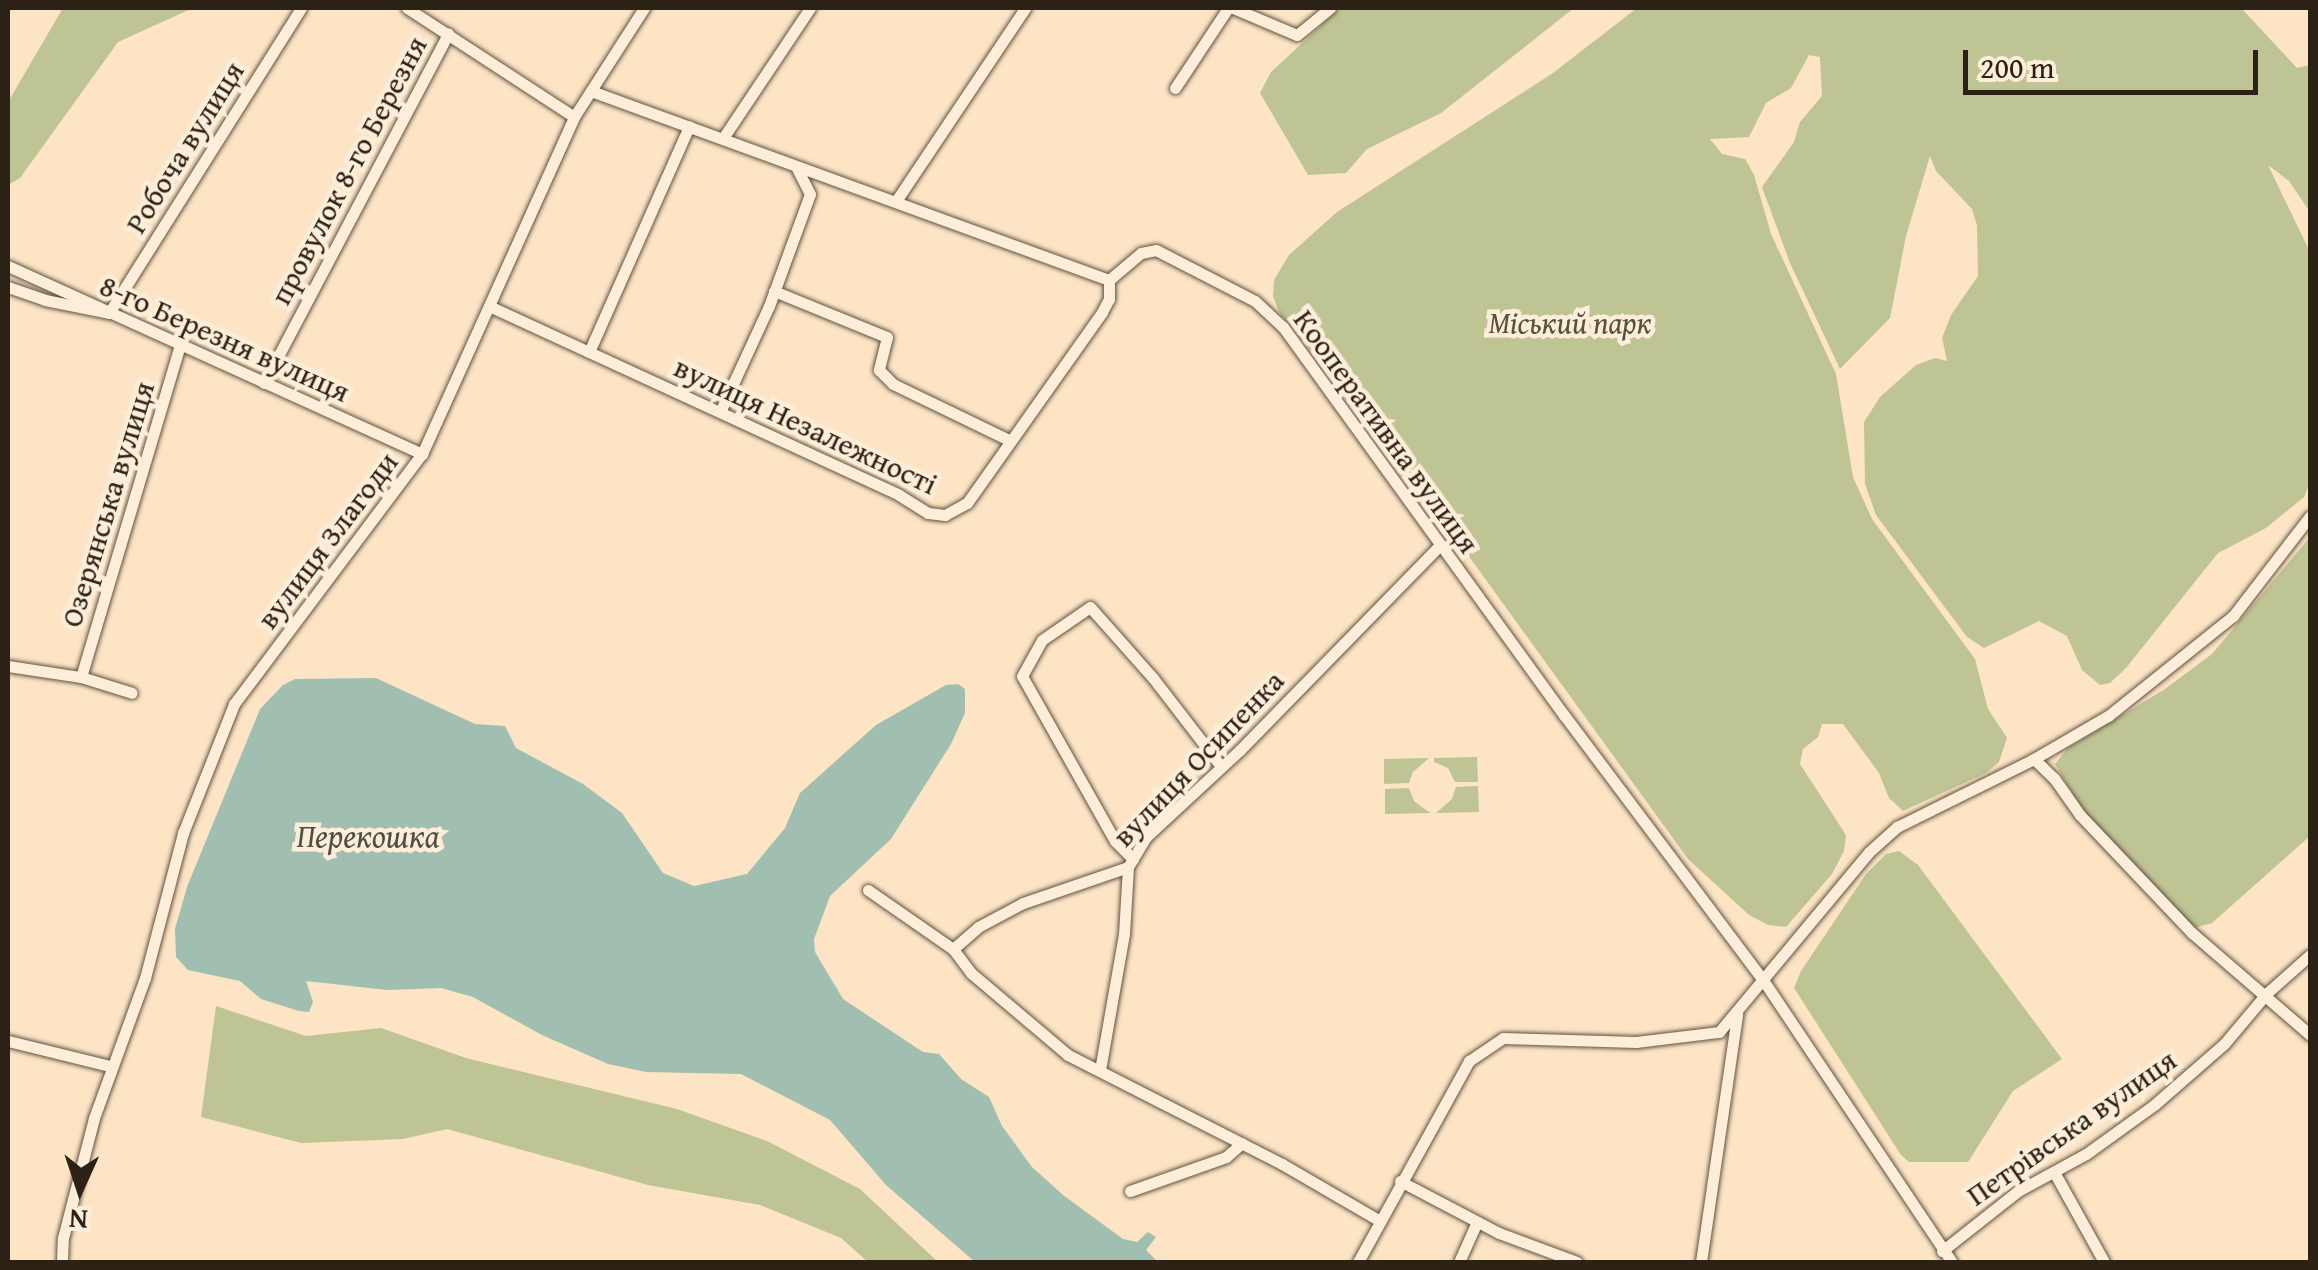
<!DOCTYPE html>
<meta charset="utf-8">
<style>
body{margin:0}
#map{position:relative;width:2318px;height:1270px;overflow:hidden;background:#fce4c4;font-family:"Gentium Book Plus",serif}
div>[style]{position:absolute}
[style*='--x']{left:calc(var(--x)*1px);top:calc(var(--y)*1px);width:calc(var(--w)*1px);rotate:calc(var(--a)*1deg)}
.green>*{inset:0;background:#bfc494}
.water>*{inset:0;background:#a0bfb0}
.roads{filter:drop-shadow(0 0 2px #5f5241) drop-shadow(0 0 2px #5f5241)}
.street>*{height:11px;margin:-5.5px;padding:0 5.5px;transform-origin:5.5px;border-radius:5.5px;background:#fdedd9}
span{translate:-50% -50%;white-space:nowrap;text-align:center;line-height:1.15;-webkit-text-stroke:9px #fdedd9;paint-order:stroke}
.street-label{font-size:30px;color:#2b2115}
.park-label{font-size:30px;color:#57523b;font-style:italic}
.water-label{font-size:32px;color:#4e5044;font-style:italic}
.frame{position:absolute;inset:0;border:10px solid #2b2115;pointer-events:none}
.north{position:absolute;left:30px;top:1140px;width:100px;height:100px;-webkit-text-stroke:8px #fdedd9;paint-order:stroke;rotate:183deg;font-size:28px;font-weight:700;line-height:40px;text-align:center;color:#2b2115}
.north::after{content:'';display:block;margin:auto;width:35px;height:45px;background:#2b2115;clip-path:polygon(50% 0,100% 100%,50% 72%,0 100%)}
.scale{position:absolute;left:1963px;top:50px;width:295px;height:45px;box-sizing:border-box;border:5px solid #2b2115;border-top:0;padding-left:12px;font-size:30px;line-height:35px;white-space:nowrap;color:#2b2115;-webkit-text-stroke:8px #fdedd9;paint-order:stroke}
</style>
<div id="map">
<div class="green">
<i style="clip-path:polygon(63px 8px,193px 8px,118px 42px,20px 178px,8px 185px,8px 102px)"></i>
<i style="clip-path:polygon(1340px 8px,1574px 8px,1441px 113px,1367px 149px,1346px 173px,1308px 175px,1260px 93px,1271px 72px)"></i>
<i style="clip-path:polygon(1637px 8px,2241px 8px,2297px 68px,2310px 65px,2310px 212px,2289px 181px,2268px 165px,2310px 252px,2310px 483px,2304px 497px,2266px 528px,2218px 553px,2126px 668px,2110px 683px,2100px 685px,2082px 670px,2067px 636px,2039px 621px,1984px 648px,1967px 637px,1876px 515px,1865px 484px,1864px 422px,1880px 397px,1916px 365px,1935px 358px,1947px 361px,1942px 338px,1951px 315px,1978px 276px,1977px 225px,1972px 209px,1936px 171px,1930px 156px,1906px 236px,1890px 318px,1840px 369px,1790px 263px,1762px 187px,1794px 142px,1800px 122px,1822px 96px,1820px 57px,1809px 55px,1791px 88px,1766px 103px,1749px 137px,1710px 139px,1722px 154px,1745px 159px,1754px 175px,1771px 234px,1836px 374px,1853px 477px,1872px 519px,1975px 659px,1988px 709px,2007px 738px,1999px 762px,1986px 773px,1903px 811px,1889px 798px,1879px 773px,1843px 724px,1822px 724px,1818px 737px,1803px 749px,1800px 764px,1846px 835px,1844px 851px,1832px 874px,1786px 927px,1768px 925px,1749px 915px,1688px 859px,1389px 446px,1279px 312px,1273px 296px,1274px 280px,1289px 255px,1337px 212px,1553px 73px)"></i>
<i style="clip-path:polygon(2310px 537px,2310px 836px,2212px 923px,2194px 928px,2085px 813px,2055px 764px,2068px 748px,2165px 689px,2212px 654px)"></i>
<i style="clip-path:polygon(1477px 757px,1478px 782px,1455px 782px,1448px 768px,1434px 762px,1434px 758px)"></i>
<i style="clip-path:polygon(1429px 758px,1413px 772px,1409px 783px,1384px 784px,1384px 759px)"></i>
<i style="clip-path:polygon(1478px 786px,1479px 812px,1436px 813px,1452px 799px,1456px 787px)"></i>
<i style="clip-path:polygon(1409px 788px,1414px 801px,1430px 813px,1385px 814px,1385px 789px)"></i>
<i style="clip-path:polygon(1899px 851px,1918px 865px,2062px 1059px,2013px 1091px,1968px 1162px,1909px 1162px,1901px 1155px,1794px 988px,1801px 971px,1866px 874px,1886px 854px)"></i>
<i style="clip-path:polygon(216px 1006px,306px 1036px,381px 1028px,466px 1058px,677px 1109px,767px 1141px,860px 1189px,938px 1262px,868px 1262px,841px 1238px,760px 1205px,648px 1185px,447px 1129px,403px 1139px,301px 1143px,201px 1117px)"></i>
</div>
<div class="water">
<i style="clip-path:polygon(376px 678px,475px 724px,505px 726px,516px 748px,583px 784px,622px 813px,663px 873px,694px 886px,747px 874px,785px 828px,800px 793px,876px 725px,946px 685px,958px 684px,965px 689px,965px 713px,951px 744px,891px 839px,830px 896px,814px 939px,815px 952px,843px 999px,923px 1052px,939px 1054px,961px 1079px,989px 1097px,1002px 1126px,1032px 1167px,1063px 1195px,1123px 1239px,1137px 1242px,1148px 1232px,1156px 1237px,1146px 1250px,1158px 1262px,975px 1262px,886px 1185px,830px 1120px,741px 1074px,646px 1072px,608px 1064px,542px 1035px,473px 997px,441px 988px,387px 990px,306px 981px,313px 1002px,309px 1012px,299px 1011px,261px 999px,240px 981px,188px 970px,176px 957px,175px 929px,187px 887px,260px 709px,283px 685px,295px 679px)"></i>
</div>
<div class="roads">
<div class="street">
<i style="--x:407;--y:8;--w:199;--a:33.1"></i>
<i style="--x:1233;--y:8;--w:69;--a:22.9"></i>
<i style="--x:1297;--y:35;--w:43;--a:-39.3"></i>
<i style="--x:1175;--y:88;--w:96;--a:-56.5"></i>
<i style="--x:591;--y:91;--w:551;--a:20.05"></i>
<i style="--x:723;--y:138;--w:156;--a:-56.2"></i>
<i style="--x:896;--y:201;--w:232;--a:-56.2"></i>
<i style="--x:8;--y:266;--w:455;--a:24.4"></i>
<i style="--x:1109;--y:280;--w:42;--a:-40.2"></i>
<i style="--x:1141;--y:253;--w:15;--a:-11"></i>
<i style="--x:1156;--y:250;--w:111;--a:27.3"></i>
<i style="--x:1255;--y:301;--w:38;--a:43"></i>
<i style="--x:1283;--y:327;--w:479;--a:54.1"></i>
<i style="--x:1564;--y:715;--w:331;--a:53.1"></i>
<i style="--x:1763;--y:980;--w:339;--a:56.2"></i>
<i style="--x:8;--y:287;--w:39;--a:19"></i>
<i style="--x:45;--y:300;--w:65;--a:11.5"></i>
<i style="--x:109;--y:313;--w:360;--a:-57.8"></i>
<i style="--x:774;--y:291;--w:122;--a:22.2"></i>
<i style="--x:887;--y:337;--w:34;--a:104"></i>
<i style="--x:879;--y:370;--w:20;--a:45"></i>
<i style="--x:893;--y:384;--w:129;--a:25.8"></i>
<i style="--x:489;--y:306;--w:451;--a:24.7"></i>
<i style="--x:899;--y:495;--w:34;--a:32"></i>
<i style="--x:928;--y:513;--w:17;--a:7"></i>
<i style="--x:945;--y:515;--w:25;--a:-29"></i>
<i style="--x:967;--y:503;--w:234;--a:-54.7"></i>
<i style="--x:1102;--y:312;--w:15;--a:-62"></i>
<i style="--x:1109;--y:299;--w:19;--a:-90"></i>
<i style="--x:589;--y:352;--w:247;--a:-66.1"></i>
<i style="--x:264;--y:383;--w:395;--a:-62.2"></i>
<i style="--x:720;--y:412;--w:117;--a:-65.2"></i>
<i style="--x:769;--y:306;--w:119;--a:-69.9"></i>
<i style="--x:810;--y:194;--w:28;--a:-117"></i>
<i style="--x:8;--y:666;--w:74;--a:8.6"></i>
<i style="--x:81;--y:677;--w:53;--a:17.4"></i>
<i style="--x:81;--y:677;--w:346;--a:-73.4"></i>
<i style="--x:2034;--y:759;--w:28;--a:44"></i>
<i style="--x:2054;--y:778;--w:45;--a:54.9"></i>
<i style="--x:2080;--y:815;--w:163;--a:46.5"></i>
<i style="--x:2192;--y:933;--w:156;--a:40.8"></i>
<i style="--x:1133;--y:859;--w:25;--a:-135"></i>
<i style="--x:1115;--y:841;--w:189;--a:-119.4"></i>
<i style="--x:1022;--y:676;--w:41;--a:-60.9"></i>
<i style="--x:1042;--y:640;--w:58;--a:-34.5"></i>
<i style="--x:1090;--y:607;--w:95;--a:48.4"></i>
<i style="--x:1153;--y:678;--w:110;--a:52.4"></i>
<i style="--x:868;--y:890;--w:103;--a:34.8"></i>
<i style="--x:953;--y:949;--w:30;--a:53"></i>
<i style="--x:971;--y:973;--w:127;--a:40.2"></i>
<i style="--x:1068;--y:1055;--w:240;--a:27"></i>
<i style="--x:1282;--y:1164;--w:113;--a:30.2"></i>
<i style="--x:953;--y:949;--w:33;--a:-41"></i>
<i style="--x:978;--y:927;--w:51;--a:-28.1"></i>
<i style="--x:1023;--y:903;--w:111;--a:-18.9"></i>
<i style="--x:1128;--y:867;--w:35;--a:-59"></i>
<i style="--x:1146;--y:837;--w:128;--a:-42.8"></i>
<i style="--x:1240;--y:750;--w:286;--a:-45.7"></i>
<i style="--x:8;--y:1041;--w:105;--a:13.8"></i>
<i style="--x:1100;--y:1070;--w:138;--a:-80"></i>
<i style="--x:1124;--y:934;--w:67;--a:-86.6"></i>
<i style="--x:2054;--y:1172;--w:103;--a:60.9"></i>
<i style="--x:1400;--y:1181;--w:112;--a:27.7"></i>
<i style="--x:1499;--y:1233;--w:83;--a:20.4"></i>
<i style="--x:1130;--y:1191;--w:102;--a:-19.5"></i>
<i style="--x:1226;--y:1157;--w:21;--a:-41"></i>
<i style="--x:1942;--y:1251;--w:97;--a:-38.3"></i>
<i style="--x:2018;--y:1191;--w:77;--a:-28.6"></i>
<i style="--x:2086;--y:1154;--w:84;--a:-35.8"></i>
<i style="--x:2154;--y:1105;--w:93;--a:-41.1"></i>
<i style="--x:2224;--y:1044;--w:67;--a:-49.9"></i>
<i style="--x:2267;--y:993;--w:57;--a:-41.5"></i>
<i style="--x:62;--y:1262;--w:24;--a:-88"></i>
<i style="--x:63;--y:1238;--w:124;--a:-75.5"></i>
<i style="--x:94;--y:1118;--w:149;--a:-70"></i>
<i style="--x:145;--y:978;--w:150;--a:-75.3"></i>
<i style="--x:183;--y:833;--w:139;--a:-68.4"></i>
<i style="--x:234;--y:704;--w:313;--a:-53.1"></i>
<i style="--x:422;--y:454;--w:370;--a:-65.7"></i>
<i style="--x:574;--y:117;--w:130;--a:-57.3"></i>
<i style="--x:1358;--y:1262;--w:230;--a:-61.1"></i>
<i style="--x:1469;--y:1061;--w:41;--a:-34.1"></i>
<i style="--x:1503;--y:1038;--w:133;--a:1.7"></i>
<i style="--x:1636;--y:1042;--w:84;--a:-6.9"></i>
<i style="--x:1719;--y:1032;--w:234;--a:-50.2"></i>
<i style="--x:1869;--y:852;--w:38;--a:-42"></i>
<i style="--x:1897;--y:827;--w:151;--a:-26.4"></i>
<i style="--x:2032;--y:760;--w:88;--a:-30.1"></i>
<i style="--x:2108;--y:716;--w:160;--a:-38.7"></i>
<i style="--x:2233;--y:616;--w:126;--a:-52.4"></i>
<i style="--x:1459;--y:1262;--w:44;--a:-65.8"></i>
<i style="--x:1701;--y:1262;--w:250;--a:-81.7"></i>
</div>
</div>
<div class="street-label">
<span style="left:184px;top:147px;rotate:-58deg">Робоча вулиця</span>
<span style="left:348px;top:170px;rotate:-62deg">провулок 8-го Березня</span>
<span style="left:225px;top:338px;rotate:24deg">8-го Березня вулиця</span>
<span style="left:806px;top:425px;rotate:25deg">вулиця Незалежності</span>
<span style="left:1387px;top:431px;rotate:54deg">Кооперативна вулиця</span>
<span style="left:107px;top:504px;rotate:-73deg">Озерянська вулиця</span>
<span style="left:327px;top:540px;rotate:-53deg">вулиця Злагоди</span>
<span style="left:1198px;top:758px;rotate:-46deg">вулиця Осипенка</span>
<span style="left:2071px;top:1127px;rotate:-35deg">Петрівська вулиця</span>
</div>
<div class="park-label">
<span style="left:1570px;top:322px">Міський парк</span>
</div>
<div class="water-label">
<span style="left:368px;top:836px">Перекошка</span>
</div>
<div class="frame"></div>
<div class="north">N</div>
<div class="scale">200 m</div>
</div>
